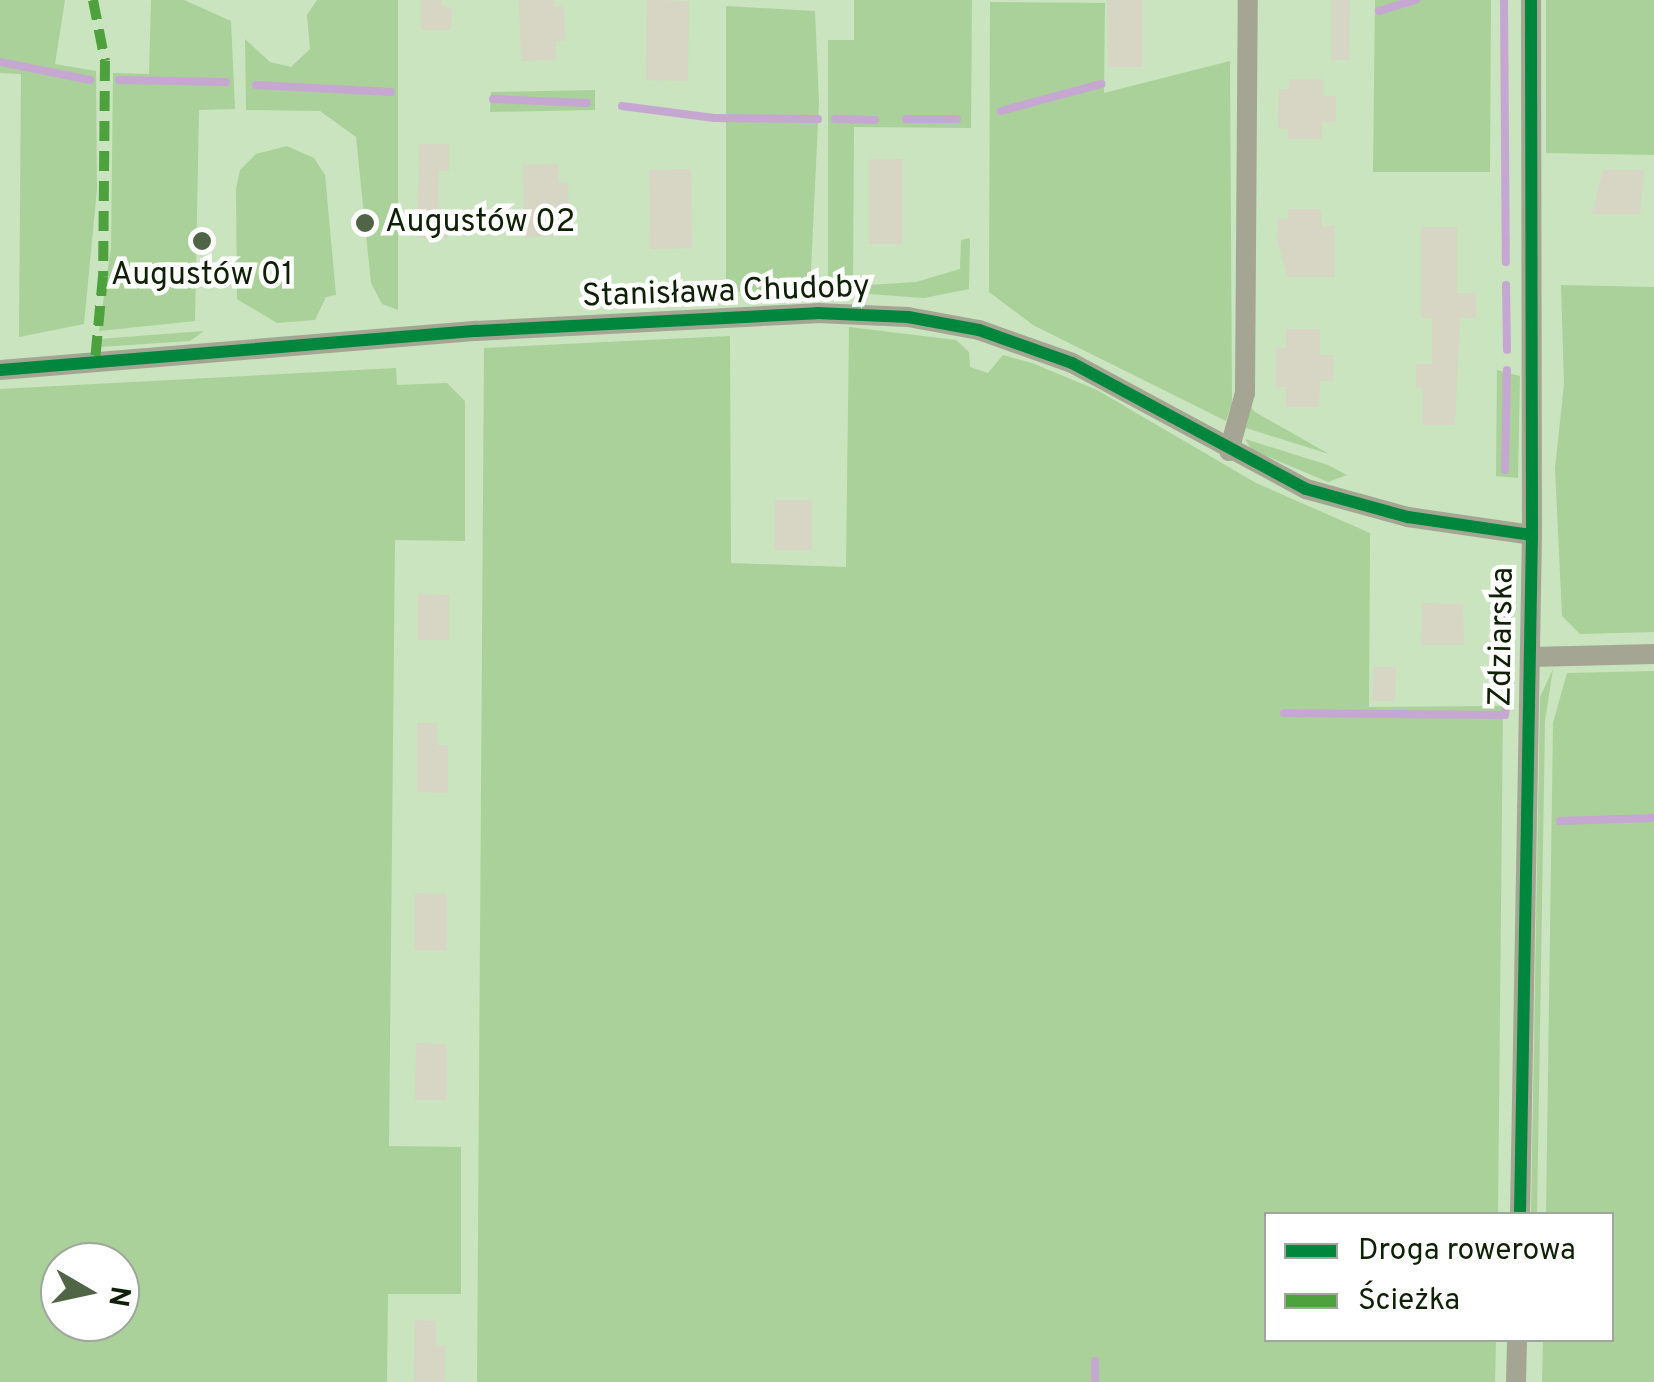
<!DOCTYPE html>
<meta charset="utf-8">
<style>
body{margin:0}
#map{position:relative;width:1654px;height:1382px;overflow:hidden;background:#c9e4be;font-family:Overpass,sans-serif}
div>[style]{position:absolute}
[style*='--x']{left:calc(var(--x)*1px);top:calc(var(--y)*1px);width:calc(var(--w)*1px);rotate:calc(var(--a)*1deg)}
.green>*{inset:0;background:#aad199}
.stream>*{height:8px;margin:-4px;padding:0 4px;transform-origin:4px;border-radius:4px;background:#c6a7d2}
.building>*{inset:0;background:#d7d5c4}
.street>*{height:20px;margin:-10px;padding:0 10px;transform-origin:10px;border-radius:10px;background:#a4a693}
.quiet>*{height:10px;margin-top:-5px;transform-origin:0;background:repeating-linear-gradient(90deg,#4da23d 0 20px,transparent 0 30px)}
.cycleway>*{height:12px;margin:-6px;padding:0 6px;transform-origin:6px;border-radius:6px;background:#00873e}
.dots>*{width:28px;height:28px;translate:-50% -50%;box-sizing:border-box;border:5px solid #fff;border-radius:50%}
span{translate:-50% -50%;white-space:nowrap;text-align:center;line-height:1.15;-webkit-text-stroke:9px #fff;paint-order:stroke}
.poi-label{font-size:32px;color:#0e2005}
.left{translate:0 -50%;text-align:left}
.street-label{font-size:32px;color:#0e2005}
.legend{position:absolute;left:1264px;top:1212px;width:350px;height:130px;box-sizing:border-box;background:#fff;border:2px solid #9fa69b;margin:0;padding:12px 18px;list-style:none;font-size:30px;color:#0e2005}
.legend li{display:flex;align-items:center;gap:20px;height:50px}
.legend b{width:50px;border:2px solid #9fa69b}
.north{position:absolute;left:40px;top:1242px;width:100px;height:100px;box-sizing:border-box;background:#fff;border:2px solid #9fa69b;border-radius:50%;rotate:99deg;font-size:28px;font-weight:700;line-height:40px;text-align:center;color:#0e2005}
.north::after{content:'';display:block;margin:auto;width:35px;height:45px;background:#4f6546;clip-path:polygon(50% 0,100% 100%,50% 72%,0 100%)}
</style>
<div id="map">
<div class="green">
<i style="clip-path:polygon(0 0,65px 0,55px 64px,96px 71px,97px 189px,84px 324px,19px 337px,21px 74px,0 73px)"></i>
<i style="clip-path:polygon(151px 0,184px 0,231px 21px,235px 109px,199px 110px,195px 321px,99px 331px,111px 247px,113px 73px,149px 74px)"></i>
<i style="clip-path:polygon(317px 0,398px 0,398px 310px,382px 304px,371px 283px,356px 137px,320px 111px,246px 110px,245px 39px,270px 62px,291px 67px,310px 49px,307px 15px)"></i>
<i style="clip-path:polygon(854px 0,972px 0,971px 128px,854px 127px,853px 286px,916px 282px,960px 269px,961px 240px,970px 238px,969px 289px,924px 298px,828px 291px,828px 40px,854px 40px)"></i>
<i style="clip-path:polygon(1375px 0,1491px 0,1490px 172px,1373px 172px)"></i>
<i style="clip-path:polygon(1546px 0,1654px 0,1654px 155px,1546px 153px)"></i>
<i style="clip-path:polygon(990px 2px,1105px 3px,1104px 93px,1230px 61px,1232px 403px,1226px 421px,1033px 325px,989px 292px)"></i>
<i style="clip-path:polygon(726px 6px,815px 11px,819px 103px,810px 290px,726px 292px)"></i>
<i style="clip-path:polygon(595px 90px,595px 110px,490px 112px,491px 92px)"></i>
<i style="clip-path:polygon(287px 146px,314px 158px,325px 175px,336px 295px,326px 297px,315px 320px,277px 323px,237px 299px,236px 189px,240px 170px,256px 154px)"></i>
<i style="clip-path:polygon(1561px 285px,1654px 287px,1654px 632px,1580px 634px,1562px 616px,1555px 468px,1564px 384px)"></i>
<i style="clip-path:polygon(849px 327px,956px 340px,969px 352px,970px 367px,988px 373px,1003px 355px,1032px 363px,1097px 390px,1256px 483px,1370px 533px,1369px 707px,1503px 706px,1498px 1214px,1266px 1214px,1266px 1340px,1496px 1340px,1495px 1382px,477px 1382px,484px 348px,730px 336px,731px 563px,846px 567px)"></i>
<i style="clip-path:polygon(204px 331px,190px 341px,99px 347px,99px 339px)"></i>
<i style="clip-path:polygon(evenodd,396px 368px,397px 385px,447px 383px,465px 401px,465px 541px,395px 540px,389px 1146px,461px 1147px,461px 1294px,388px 1294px,387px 1382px,0 1382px,0 389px,396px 368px,120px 1262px,120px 1322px,60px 1322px,60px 1262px,120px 1262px)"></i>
<i style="clip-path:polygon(1497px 370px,1520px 376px,1518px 478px,1496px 476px)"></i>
<i style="clip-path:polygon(1251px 407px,1255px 412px,1329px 454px,1246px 428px)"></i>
<i style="clip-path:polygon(1245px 439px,1328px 465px,1347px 475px,1328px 482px,1252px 450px)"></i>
<i style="clip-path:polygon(1553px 669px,1545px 721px,1537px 1214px,1531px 1214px,1540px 697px)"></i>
<i style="clip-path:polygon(1654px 671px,1654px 1382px,1542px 1382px,1543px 1340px,1612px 1340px,1612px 1214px,1546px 1214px,1553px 723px,1567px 673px)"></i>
</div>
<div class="stream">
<i style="--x:1504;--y:0;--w:262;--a:89.6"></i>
<i style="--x:1379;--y:11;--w:39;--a:-17"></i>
<i style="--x:0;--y:62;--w:92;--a:11.3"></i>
<i style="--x:119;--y:80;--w:107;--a:1.1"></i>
<i style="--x:256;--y:85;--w:135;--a:3"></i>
<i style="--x:493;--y:99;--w:94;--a:2.4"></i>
<i style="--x:622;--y:106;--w:93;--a:7.4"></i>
<i style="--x:714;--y:118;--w:104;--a:0.6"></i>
<i style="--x:1001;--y:111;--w:104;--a:-15.1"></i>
<i style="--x:835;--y:119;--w:40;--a:1.4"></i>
<i style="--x:906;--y:119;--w:51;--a:0"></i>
<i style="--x:1506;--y:285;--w:65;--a:89.1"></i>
<i style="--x:1505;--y:470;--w:100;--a:-88.9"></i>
<i style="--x:1508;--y:653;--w:75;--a:-90"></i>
<i style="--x:1284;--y:713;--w:221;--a:0.5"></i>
<i style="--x:1505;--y:715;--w:33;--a:-81"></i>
<i style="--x:1560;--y:821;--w:94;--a:-1.8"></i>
<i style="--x:1095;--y:1382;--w:21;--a:-90"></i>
</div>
<div class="building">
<i style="clip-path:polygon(421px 0,442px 0,442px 7px,452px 8px,451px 30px,421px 30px)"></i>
<i style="clip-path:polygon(519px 0,555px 0,555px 7px,564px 7px,565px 41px,556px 41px,556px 60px,521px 61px)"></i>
<i style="clip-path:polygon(647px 0,689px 1px,688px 81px,646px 80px)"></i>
<i style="clip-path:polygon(1107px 0,1142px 0,1142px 67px,1108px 67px)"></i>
<i style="clip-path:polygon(1331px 0,1350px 0,1349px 60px,1331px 60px)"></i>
<i style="clip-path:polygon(1289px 79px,1323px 79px,1323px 96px,1336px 96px,1336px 122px,1322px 122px,1322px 139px,1288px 139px,1288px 129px,1278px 129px,1279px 89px,1289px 89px)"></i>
<i style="clip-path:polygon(419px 144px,449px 144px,449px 171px,439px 171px,438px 210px,448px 211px,448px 238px,417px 238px)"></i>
<i style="clip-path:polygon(869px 159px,902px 159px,902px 244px,869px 244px)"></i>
<i style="clip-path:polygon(558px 164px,559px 182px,568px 183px,569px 217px,560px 217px,560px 236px,524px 237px,523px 165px)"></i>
<i style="clip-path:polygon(691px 169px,692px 248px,650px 249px,649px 170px)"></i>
<i style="clip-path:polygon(1603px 170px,1644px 170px,1640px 214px,1592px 214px)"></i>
<i style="clip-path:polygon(1288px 209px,1321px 209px,1322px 226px,1335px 226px,1335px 277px,1287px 277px,1277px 238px,1278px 218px,1288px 219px)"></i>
<i style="clip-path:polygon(1421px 227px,1457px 227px,1457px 293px,1476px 293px,1476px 318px,1460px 318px,1455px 425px,1423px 425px,1423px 388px,1416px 388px,1416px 364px,1432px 364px,1432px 318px,1421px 318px)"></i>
<i style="clip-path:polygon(1286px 329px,1320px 329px,1320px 355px,1334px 355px,1333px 381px,1320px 381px,1319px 407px,1286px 407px,1286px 387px,1276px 387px,1276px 348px,1286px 348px)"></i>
<i style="clip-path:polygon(775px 500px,812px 500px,812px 550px,775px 550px)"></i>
<i style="clip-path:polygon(418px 594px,449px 595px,449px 640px,418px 640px)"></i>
<i style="clip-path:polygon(1422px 603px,1463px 604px,1464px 645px,1421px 645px)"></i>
<i style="clip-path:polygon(1373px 667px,1396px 667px,1395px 701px,1372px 701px)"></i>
<i style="clip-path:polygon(417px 723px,437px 723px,437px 745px,448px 745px,448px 793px,417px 792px)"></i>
<i style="clip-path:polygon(415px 893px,447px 894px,447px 950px,415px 950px)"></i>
<i style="clip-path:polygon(416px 1043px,447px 1044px,447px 1100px,415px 1100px)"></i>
<i style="clip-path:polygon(415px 1320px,436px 1321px,436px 1345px,445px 1345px,445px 1382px,414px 1382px)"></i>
</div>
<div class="street">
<i style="--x:0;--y:370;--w:478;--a:-4.7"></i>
<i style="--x:476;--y:331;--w:341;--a:-3"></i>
<i style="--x:817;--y:313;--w:91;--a:2.5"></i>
<i style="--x:908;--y:317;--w:72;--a:10.4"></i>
<i style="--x:979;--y:330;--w:99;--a:19.5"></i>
<i style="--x:1072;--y:363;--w:266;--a:28.3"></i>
<i style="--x:1306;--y:489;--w:106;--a:15.4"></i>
<i style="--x:1408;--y:517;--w:125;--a:8.3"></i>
<i style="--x:1229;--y:451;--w:60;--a:-74.6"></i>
<i style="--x:1245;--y:393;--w:393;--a:-89.6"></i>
<i style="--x:1531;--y:657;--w:123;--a:-1.4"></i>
<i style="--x:1520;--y:1214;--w:679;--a:-88.99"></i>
<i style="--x:1532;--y:535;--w:535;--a:-90.11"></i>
<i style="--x:1516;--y:1382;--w:42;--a:-88.6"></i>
</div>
<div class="quiet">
<i style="--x:93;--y:0;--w:62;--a:78.9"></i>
<i style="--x:105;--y:61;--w:215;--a:90.5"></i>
<i style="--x:103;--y:276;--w:85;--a:95.4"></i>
</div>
<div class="cycleway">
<i style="--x:0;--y:370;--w:478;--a:-4.7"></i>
<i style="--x:476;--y:331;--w:341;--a:-3"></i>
<i style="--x:817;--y:313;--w:91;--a:2.5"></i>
<i style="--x:908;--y:317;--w:72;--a:10.4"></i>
<i style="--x:979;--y:330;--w:99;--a:19.5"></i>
<i style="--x:1072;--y:363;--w:266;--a:28.3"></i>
<i style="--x:1306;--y:489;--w:106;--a:15.4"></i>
<i style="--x:1408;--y:517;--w:125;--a:8.3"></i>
<i style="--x:1520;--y:1214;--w:679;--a:-88.99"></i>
<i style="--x:1532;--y:535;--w:535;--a:-90.11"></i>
</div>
<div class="dots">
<i style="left:365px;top:223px;background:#4f6546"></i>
<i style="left:202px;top:241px;background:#4f6546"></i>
</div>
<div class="poi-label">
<span class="left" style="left:385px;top:223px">Augustów 02</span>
<span style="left:202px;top:276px">Augustów 01</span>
</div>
<div class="street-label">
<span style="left:726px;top:293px;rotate:-2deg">Stanisława Chudoby</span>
<span style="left:1503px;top:637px;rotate:-89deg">Zdziarska</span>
</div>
<ul class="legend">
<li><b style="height:12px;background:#00873e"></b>Droga rowerowa</li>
<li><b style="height:12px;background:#4da23d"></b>Ścieżka</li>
</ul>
<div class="north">N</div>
</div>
